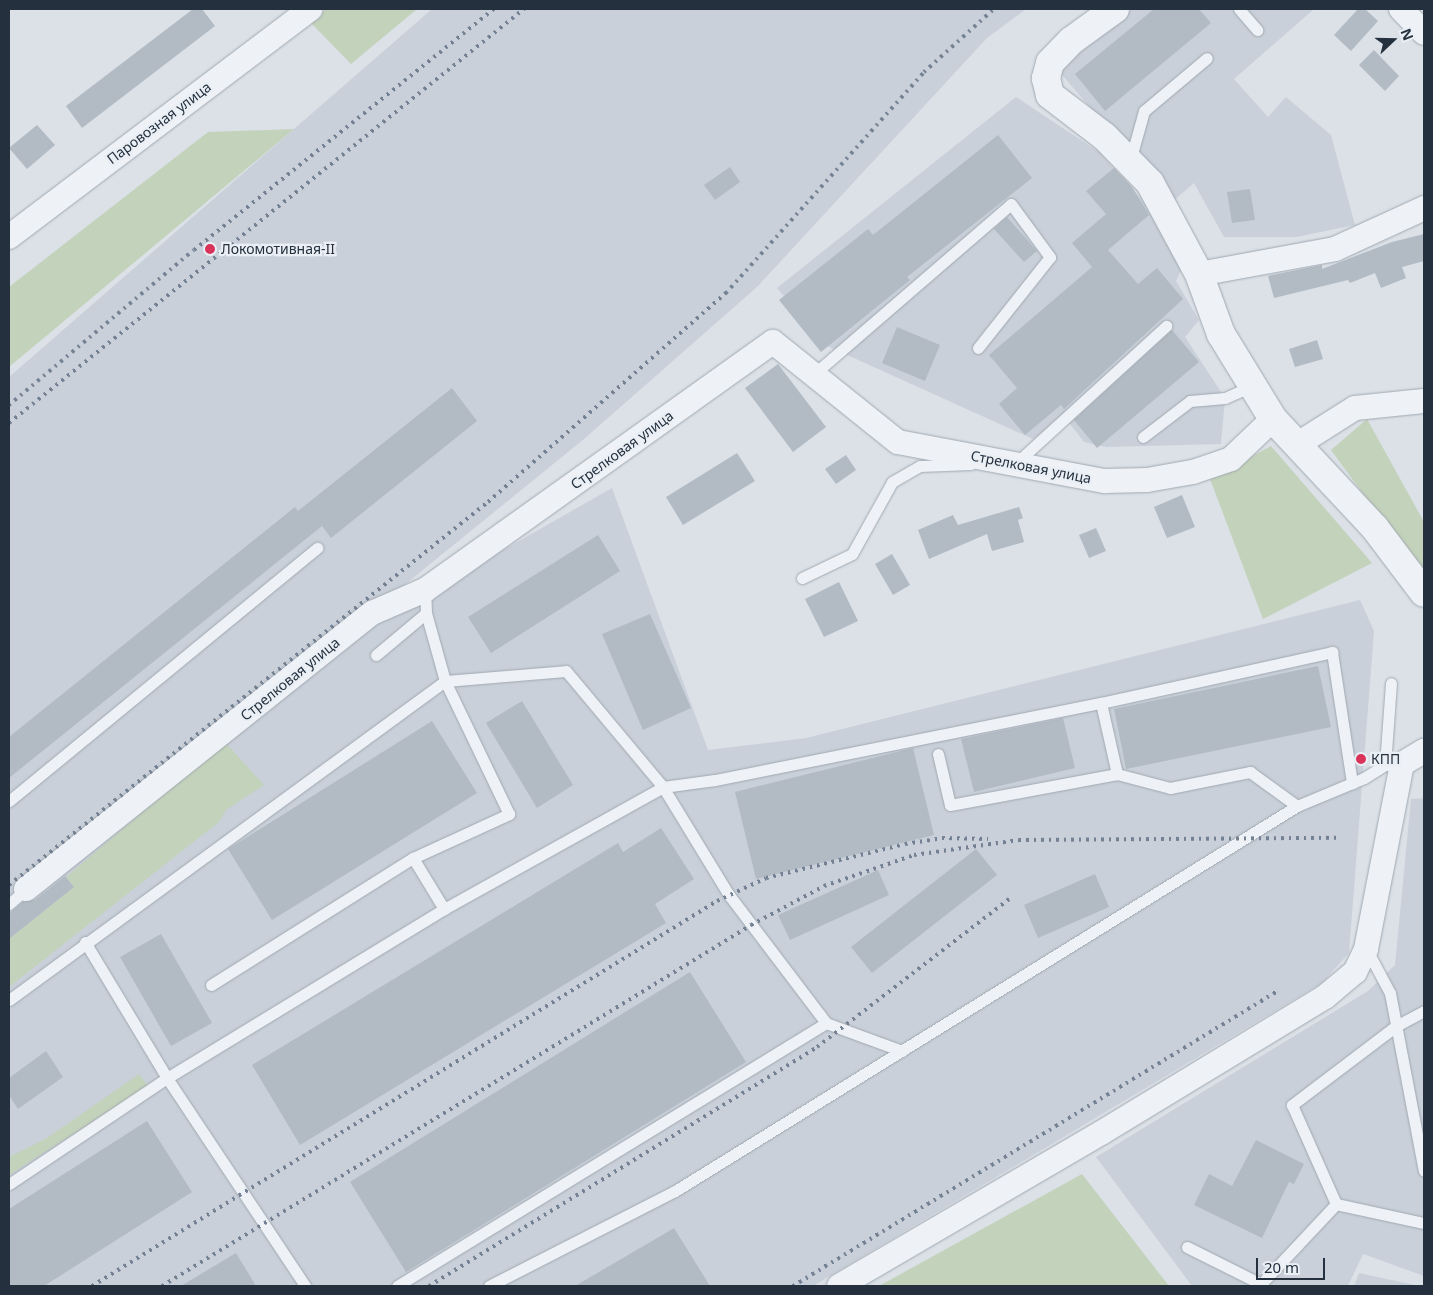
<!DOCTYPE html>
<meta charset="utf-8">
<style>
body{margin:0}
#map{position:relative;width:1433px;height:1295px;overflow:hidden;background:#dbe1e7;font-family:"Noto Sans",sans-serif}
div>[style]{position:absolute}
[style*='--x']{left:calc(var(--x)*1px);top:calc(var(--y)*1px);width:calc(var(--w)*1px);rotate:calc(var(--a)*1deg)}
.built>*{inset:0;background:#c9d0d9}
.green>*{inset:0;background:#c3d2bb}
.building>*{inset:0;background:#b2bac4}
.roads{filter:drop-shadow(0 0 1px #a0a8b1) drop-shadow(0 0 1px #a0a8b1)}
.service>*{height:11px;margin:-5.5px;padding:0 5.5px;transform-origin:5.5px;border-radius:5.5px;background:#eef1f5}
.minor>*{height:24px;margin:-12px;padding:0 12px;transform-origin:12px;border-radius:12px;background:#eef1f5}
.tertiary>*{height:28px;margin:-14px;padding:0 14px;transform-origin:14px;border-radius:14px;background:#eef1f5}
.rail>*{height:4px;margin-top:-2px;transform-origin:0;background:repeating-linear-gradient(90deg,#738192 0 2.5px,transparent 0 7.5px)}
.dots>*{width:14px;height:14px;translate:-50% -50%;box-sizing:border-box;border:2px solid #eaeff5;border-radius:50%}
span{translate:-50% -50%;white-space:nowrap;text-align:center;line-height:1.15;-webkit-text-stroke:4.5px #eaeff5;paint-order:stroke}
.street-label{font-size:14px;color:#24303e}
.poi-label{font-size:14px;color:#24303e}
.left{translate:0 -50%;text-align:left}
.frame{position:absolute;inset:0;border:10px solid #24303e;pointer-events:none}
.north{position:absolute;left:1368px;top:15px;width:50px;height:50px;-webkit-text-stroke:4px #eaeff5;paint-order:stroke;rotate:69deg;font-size:14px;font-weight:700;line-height:20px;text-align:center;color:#24303e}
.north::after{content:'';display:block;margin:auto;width:18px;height:22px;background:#24303e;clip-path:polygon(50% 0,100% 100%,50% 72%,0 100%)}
.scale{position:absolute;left:1256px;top:1258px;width:69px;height:22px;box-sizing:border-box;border:2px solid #24303e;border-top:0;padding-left:6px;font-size:15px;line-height:18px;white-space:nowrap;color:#24303e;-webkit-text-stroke:4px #eaeff5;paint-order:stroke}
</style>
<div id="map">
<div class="built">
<i style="clip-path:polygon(432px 9px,1026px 9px,987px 38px,757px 287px,584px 439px,317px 656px,612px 488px,708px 750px,806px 738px,1360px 600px,1374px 631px,1349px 953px,1322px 983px,813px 1286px,9px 1286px,9px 377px)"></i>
<i style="clip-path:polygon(1132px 9px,1314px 9px,1234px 79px,1268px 117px,1286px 97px,1331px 135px,1355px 225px,1296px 237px,1224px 237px,1194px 183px,1172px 202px,1056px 68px)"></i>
<i style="clip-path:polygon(1016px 97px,1099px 152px,1147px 205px,1184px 264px,1176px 281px,1199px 320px,1185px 337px,1225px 398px,1221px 444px,1106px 447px,1084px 442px,1064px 416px,1033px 439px,825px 345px,777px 288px)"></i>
<i style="clip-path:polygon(1424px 798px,1424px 1276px,1363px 1254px,1348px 1286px,1192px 1286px,1096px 1157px,1368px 991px,1395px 965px,1411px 799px)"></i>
<i style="clip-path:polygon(1359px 1273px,1419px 1286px,1354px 1286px)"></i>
</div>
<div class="green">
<i style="clip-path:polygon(326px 9px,417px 9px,351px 64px,310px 22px)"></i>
<i style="clip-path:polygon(294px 129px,9px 367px,9px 287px,208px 132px)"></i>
<i style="clip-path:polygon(1367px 419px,1424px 522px,1424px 577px,1331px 450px)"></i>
<i style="clip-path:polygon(1271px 446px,1372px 563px,1263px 619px,1210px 479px)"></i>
<i style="clip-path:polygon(225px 742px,264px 785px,226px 810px,219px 822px,9px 987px,9px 939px,74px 887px,66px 877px)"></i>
<i style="clip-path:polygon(139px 1074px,148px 1086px,9px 1175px,9px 1157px,47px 1138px)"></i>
<i style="clip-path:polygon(1082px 1174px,1169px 1286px,879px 1286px)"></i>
</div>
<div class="building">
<i style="clip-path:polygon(193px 9px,202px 9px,215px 26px,82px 128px,66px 106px)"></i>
<i style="clip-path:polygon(1154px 9px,1199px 9px,1211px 23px,1105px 111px,1075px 74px)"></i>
<i style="clip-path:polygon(1358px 9px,1365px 9px,1378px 21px,1351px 51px,1334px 35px)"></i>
<i style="clip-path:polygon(1374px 50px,1399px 76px,1385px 91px,1359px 65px)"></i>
<i style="clip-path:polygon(37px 125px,55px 145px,27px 169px,9px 148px)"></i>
<i style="clip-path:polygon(998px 135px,1032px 178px,907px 277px,910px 280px,821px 352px,779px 300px,868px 229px,873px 235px)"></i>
<i style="clip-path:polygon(730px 167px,740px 182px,715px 200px,704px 185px)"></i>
<i style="clip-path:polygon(1114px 168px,1132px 187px,1149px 215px,1108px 250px,1138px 284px,1157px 268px,1183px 299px,1064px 409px,1061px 405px,1025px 435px,999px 404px,1017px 388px,989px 355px,1092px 267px,1072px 243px,1106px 214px,1086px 191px)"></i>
<i style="clip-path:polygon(1250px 189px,1255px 220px,1232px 223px,1227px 192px)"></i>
<i style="clip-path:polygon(1007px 217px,1037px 251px,1024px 262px,994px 229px)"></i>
<i style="clip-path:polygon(1424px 234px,1424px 261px,1402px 267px,1406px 278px,1381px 288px,1375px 273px,1350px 283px,1348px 280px,1274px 298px,1268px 276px,1322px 265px,1322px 269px,1392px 242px)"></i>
<i style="clip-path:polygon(897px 327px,940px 345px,925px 381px,882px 363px)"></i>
<i style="clip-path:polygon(1172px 330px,1199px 362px,1097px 448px,1074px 420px)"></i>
<i style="clip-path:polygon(1317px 340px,1323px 359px,1295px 367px,1289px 349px)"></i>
<i style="clip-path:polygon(778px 364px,826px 427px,793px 452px,745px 388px)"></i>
<i style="clip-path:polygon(452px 388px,477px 421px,331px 538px,322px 526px,9px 778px,9px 737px,295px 507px,298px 511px)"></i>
<i style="clip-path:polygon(737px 453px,755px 481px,683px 525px,666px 497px)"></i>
<i style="clip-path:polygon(846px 455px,856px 470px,836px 484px,825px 469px)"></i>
<i style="clip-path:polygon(1182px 495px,1195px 527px,1167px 538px,1154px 507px)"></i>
<i style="clip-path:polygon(1019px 507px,1023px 518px,1018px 520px,1024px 542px,992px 551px,987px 534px,929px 559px,918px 530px,953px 515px,958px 525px)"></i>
<i style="clip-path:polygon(1096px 528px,1106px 551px,1089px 558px,1079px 535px)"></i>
<i style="clip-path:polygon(598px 535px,620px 571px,491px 653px,468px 617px)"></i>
<i style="clip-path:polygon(892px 554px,910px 585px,893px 595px,875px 564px)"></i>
<i style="clip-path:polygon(839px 582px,858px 621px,824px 637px,805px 599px)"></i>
<i style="clip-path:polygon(650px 614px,691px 708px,643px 730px,602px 634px)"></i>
<i style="clip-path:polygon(1318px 666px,1331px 727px,1126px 769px,1114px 709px)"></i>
<i style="clip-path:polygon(522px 701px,573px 785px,537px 808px,486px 723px)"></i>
<i style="clip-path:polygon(1063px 718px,1075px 768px,974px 792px,961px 739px)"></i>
<i style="clip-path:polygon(432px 721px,477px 793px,272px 920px,228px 849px)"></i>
<i style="clip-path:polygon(913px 748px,934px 835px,756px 879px,735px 792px)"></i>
<i style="clip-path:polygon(661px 828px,694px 879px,655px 904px,666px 923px,300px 1145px,252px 1065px,618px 843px,623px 852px)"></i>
<i style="clip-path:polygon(976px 849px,997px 875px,872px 973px,851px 947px)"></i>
<i style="clip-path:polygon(878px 870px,889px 895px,790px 940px,778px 915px)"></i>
<i style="clip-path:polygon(1095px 874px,1109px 907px,1038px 938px,1024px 905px)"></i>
<i style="clip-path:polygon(65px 876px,74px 887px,9px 939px,9px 914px,23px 902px,35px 900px)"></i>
<i style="clip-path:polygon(161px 934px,212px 1023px,171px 1046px,120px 957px)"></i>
<i style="clip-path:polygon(690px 972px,746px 1062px,406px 1272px,350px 1182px)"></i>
<i style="clip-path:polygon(46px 1051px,63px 1077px,18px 1109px,9px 1095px,9px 1078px)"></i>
<i style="clip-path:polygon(147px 1121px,192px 1192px,44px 1286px,9px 1286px,9px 1209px)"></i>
<i style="clip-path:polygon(1256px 1140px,1304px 1164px,1294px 1184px,1289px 1182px,1262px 1238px,1194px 1205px,1209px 1174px,1232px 1186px)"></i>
<i style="clip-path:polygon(674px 1228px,710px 1286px,575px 1286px,664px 1234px)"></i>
<i style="clip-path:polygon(236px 1253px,256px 1286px,181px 1286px)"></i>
</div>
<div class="roads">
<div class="service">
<i style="--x:1239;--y:9;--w:28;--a:49"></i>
<i style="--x:1130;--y:161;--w:52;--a:-74.4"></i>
<i style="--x:1144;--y:111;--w:82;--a:-40.1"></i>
<i style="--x:814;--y:374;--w:260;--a:-40.8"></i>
<i style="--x:1011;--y:204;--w:66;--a:53.7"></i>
<i style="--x:1050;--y:257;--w:116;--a:128.4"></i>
<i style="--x:1143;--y:437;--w:59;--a:-37.5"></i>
<i style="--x:1190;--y:401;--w:35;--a:-5"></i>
<i style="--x:1225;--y:398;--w:30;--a:-24"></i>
<i style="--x:1015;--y:464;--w:205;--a:-42.4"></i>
<i style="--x:802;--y:578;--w:55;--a:-25.6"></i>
<i style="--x:852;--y:554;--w:82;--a:-60.9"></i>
<i style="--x:892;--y:482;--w:32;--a:-30"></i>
<i style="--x:920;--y:466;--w:51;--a:-2.2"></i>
<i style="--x:376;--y:655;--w:65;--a:-40"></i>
<i style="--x:1101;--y:703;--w:73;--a:77.3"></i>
<i style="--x:938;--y:754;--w:52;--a:76.8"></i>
<i style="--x:950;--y:805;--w:170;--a:-10.5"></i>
<i style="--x:1117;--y:774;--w:55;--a:14.8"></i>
<i style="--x:1170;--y:788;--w:82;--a:-11.3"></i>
<i style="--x:1250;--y:772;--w:58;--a:35.9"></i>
<i style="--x:1385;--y:765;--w:82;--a:-85.8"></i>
<i style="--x:9;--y:801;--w:399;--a:-39.4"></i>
<i style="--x:413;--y:858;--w:60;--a:58.7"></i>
<i style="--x:9;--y:904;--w:23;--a:-41"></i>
<i style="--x:85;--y:942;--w:159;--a:58.9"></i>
<i style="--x:167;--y:1078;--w:324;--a:-31.4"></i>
<i style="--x:444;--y:909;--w:251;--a:-29.1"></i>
<i style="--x:663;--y:787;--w:52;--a:-7.7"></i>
<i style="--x:715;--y:780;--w:394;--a:-11.3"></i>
<i style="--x:1101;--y:703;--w:237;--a:-12.4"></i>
<i style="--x:1332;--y:652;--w:133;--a:81.3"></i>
<i style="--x:1367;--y:950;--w:49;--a:61.9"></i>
<i style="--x:1390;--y:993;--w:181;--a:79.2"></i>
<i style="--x:211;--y:985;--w:239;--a:-32.2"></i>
<i style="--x:413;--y:858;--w:106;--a:-24.6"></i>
<i style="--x:509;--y:814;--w:148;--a:-115.7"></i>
<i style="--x:445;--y:681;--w:71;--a:-105.6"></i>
<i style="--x:426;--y:613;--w:23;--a:-92"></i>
<i style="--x:9;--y:1000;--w:540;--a:-36.19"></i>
<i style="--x:445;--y:681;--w:121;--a:-4.7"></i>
<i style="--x:566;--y:671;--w:151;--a:50.1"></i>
<i style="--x:663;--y:787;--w:127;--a:58.6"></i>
<i style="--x:729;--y:895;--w:161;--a:52.8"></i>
<i style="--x:826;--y:1023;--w:503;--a:148.49"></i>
<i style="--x:1424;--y:1011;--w:32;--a:152"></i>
<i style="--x:1396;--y:1026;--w:131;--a:142.8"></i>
<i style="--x:1292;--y:1105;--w:108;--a:66"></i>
<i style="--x:1336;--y:1204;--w:90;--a:12.2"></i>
<i style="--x:826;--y:1023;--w:81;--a:20.2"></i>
<i style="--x:9;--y:1184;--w:190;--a:-33.9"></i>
<i style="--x:167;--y:1078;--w:250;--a:56.4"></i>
<i style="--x:1187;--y:1247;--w:83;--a:26.6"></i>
<i style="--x:1261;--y:1284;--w:110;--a:-46.8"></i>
<i style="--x:489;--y:1286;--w:209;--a:-27.1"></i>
<i style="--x:675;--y:1191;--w:732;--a:-31.76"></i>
<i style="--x:1297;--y:806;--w:73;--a:-22.7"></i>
<i style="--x:1364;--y:778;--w:25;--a:-32"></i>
<i style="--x:1385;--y:765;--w:17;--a:-3"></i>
</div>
<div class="minor">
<i style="--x:1401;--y:9;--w:33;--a:46"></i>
<i style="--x:9;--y:237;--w:378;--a:-37.1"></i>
<i style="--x:1199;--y:274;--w:138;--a:-10.4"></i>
<i style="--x:1335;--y:249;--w:98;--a:-24.7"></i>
<i style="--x:1298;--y:444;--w:67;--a:-32.3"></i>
<i style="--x:1355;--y:408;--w:69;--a:-5.8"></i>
<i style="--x:26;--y:889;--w:443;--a:-38.6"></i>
<i style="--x:372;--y:613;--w:58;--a:-23.5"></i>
<i style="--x:425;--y:590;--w:427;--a:-35.5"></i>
<i style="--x:773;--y:342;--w:160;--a:38.7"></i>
<i style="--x:898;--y:442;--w:211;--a:10.7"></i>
<i style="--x:1105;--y:481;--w:42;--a:-1.4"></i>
<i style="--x:1147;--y:480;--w:47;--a:-9.9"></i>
<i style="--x:1193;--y:472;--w:40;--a:-18.9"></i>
<i style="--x:1231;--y:459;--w:58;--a:-43.6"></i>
<i style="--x:839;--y:1286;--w:303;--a:-30.3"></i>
<i style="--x:1101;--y:1133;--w:262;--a:-31.3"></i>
<i style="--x:1325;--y:997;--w:39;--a:-40"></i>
<i style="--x:1355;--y:972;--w:25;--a:-64"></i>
<i style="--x:1366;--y:949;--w:188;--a:-79"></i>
<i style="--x:1402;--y:764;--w:26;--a:-31"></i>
</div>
<div class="tertiary">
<i style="--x:1115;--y:9;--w:54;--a:144"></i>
<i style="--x:1071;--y:41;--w:30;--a:134"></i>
<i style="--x:1050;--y:63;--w:16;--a:105"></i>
<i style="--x:1046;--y:78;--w:17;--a:77"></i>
<i style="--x:1050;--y:95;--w:69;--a:37.4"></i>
<i style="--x:1105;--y:137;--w:64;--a:45.6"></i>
<i style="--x:1150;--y:183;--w:103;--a:61.7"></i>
<i style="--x:1199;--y:274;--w:64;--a:69.9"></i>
<i style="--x:1221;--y:334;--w:100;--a:58.5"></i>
<i style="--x:1273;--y:419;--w:149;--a:46.9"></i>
<i style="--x:1375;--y:528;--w:81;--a:53"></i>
</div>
</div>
<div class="rail">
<i style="--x:9;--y:405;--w:241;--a:-40"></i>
<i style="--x:194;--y:250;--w:385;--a:-38.8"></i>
<i style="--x:9;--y:423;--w:661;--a:-38.8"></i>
<i style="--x:9;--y:885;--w:613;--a:-38.65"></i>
<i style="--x:488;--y:502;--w:317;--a:-41.3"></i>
<i style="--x:726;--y:293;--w:297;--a:-48.1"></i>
<i style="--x:924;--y:72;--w:94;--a:-42"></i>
<i style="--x:92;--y:1286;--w:734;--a:-31.63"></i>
<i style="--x:717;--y:901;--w:54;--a:-25.1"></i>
<i style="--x:766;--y:878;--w:143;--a:-13.7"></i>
<i style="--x:905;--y:844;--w:37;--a:-9"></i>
<i style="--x:942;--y:838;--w:46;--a:1.2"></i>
<i style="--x:162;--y:1286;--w:691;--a:-31.5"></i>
<i style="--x:751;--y:925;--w:83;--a:-28.1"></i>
<i style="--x:824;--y:886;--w:95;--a:-19"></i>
<i style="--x:914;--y:855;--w:106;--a:-8.1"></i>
<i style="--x:1019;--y:840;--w:320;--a:-0.4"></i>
<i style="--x:429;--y:1286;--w:456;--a:-31.6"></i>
<i style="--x:817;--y:1047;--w:246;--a:-37.6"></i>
<i style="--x:793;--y:1286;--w:565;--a:-31.33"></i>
</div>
<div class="dots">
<i style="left:210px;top:249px;background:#d9335a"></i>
<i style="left:1361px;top:759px;background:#d9335a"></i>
</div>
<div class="street-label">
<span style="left:159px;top:123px;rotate:-37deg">Паровозная улица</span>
<span style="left:622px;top:450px;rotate:-36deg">Стрелковая улица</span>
<span style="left:1031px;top:467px;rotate:11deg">Стрелковая улица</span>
<span style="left:290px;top:679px;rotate:-39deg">Стрелковая улица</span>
</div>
<div class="poi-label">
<span class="left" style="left:221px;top:249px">Локомотивная-II</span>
<span class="left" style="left:1371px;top:759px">КПП</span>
</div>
<div class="frame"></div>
<div class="north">N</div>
<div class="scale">20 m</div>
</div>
